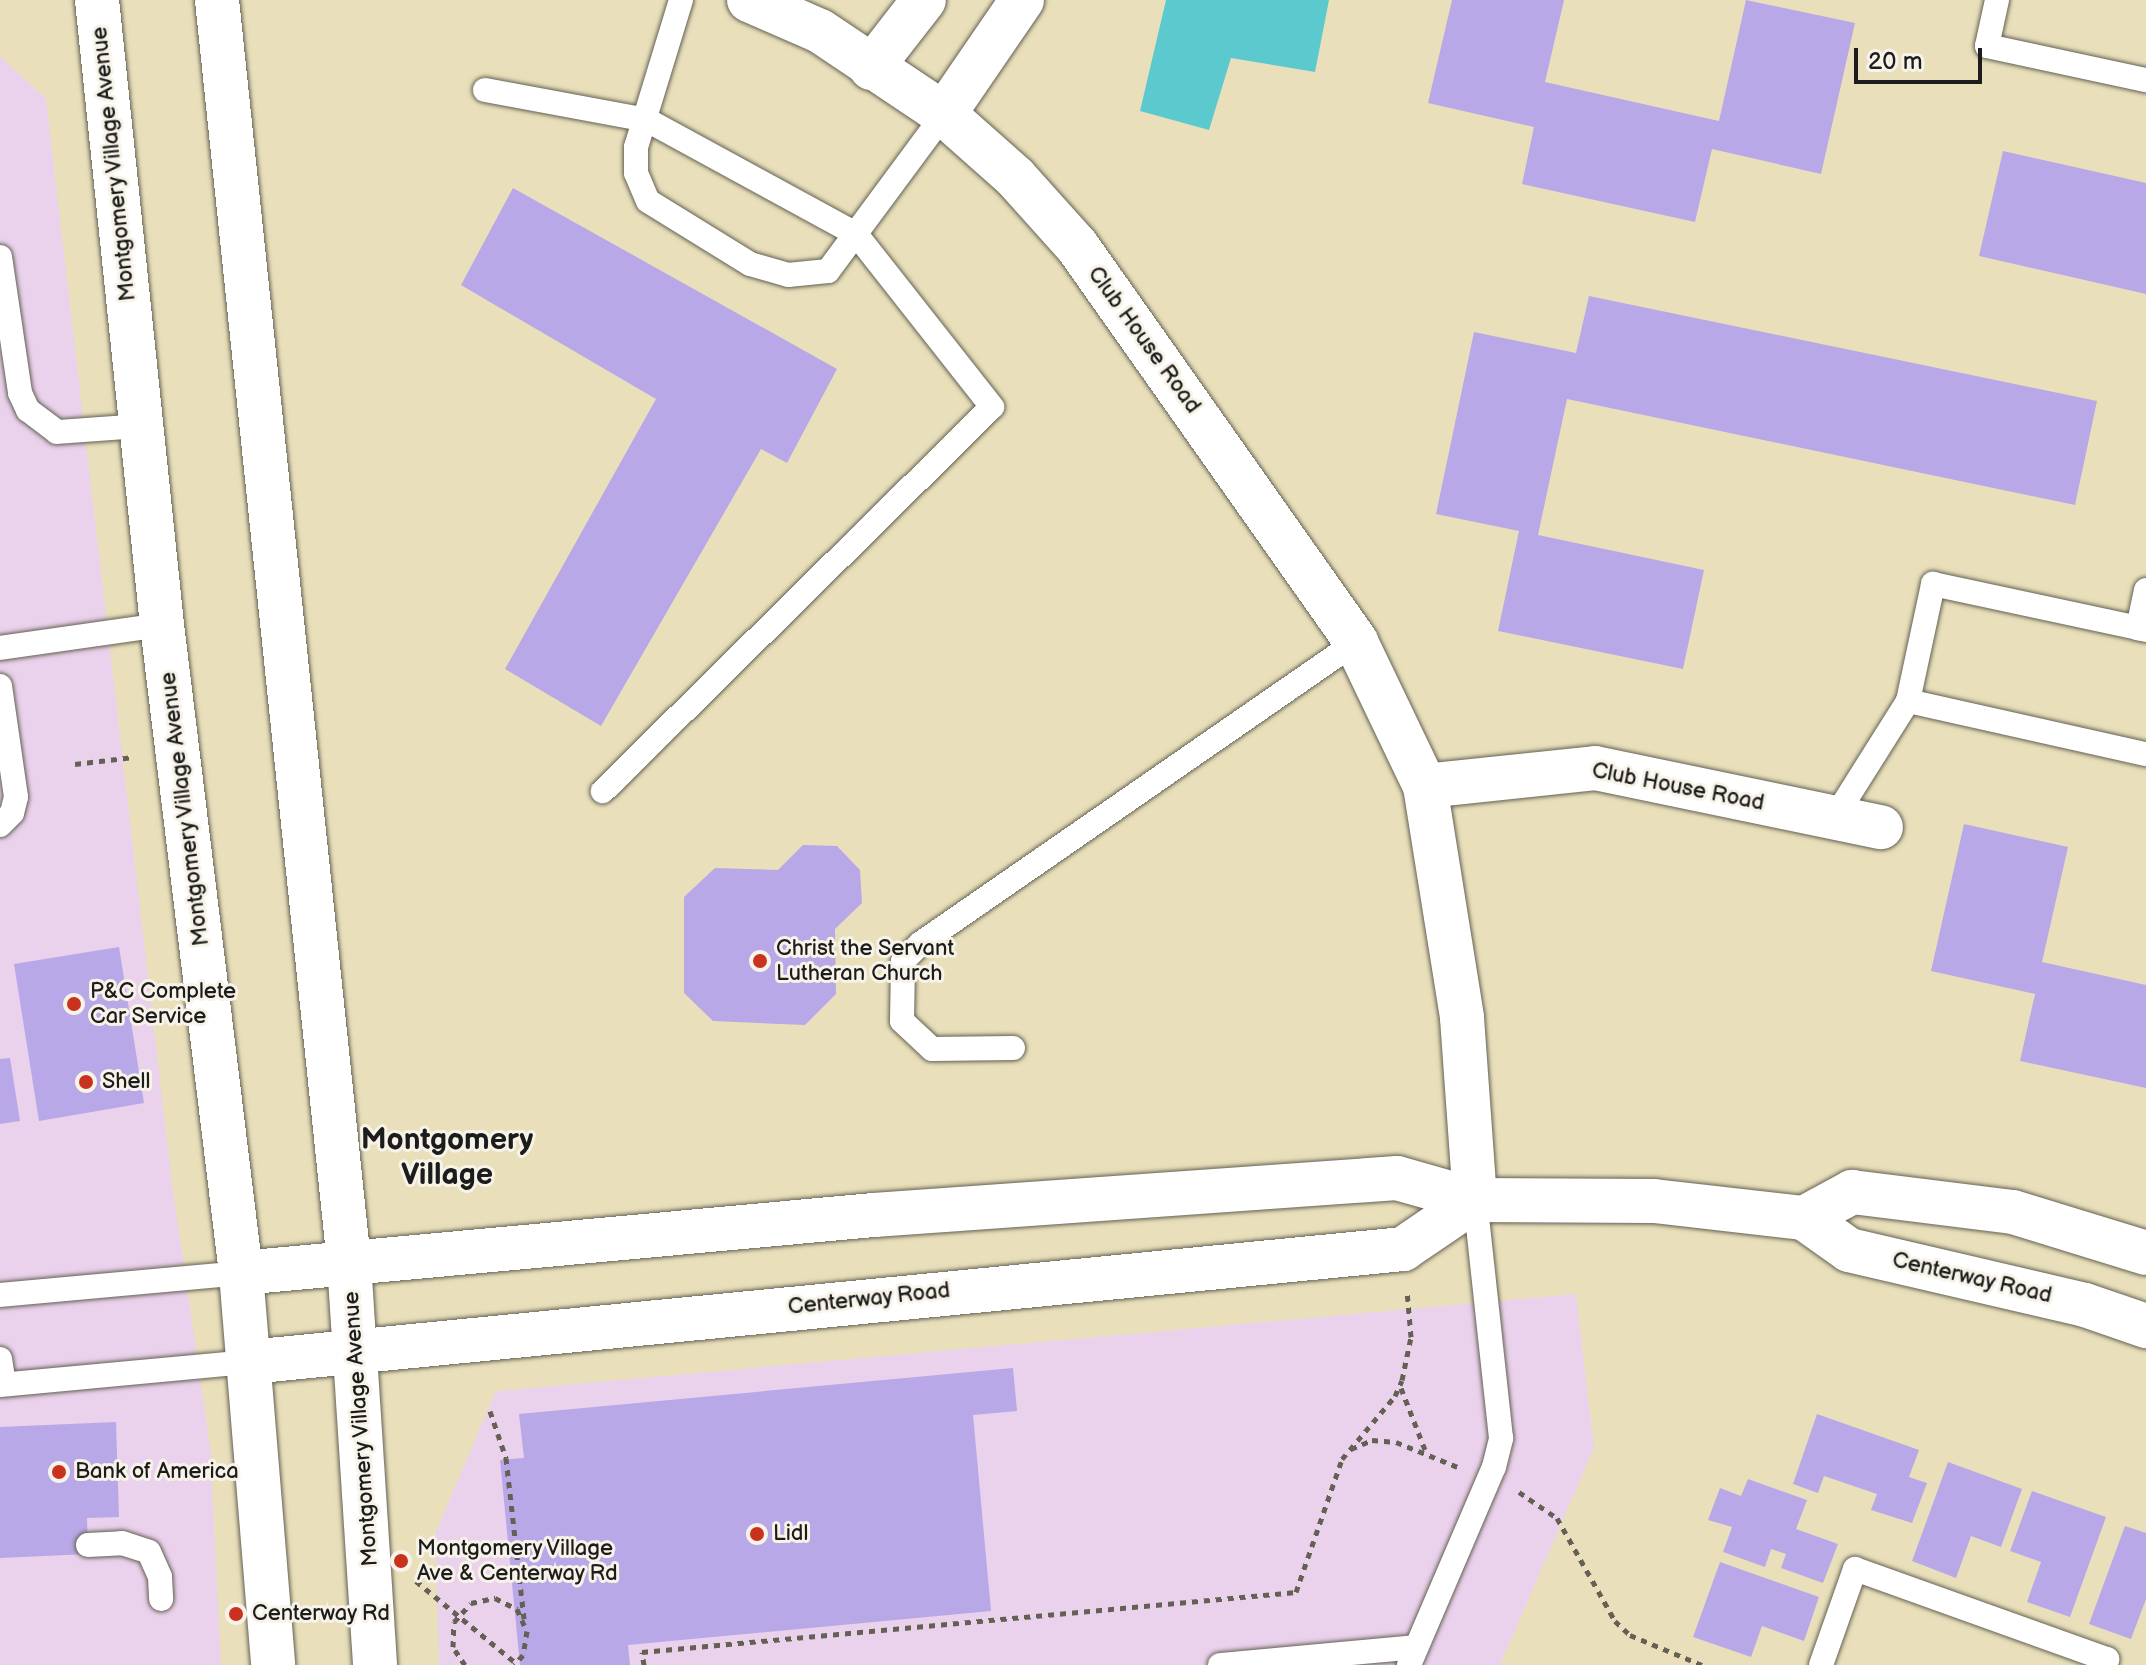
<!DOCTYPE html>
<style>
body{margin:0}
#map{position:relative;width:2146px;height:1665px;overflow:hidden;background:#e9e0bb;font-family:"Balsamiq Sans",sans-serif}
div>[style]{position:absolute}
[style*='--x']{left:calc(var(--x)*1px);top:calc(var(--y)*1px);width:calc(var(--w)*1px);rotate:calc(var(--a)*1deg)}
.built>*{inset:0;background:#ead1ec}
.water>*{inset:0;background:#5cc9cf}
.building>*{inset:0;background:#b8a8e7}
.path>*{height:5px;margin-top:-2.5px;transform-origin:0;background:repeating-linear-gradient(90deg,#646154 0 6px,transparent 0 12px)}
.roads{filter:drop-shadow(0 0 2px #646154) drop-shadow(0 0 2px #646154)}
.service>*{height:24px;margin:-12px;padding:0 12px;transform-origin:12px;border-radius:12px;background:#fff}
.minor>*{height:44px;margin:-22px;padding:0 22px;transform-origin:22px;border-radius:22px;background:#fff}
.tertiary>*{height:44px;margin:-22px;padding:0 22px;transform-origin:22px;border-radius:22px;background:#fff}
.secondary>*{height:44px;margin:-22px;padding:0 22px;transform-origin:22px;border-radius:22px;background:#fff}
.dots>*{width:22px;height:22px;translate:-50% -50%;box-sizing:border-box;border:4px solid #f7f3e8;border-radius:50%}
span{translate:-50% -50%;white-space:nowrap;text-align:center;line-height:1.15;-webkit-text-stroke:6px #f7f3e8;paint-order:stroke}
.street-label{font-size:22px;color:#1c1c1c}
.poi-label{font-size:22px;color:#1c1c1c}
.left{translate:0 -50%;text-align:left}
.district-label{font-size:30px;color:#1c1c1c;font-weight:700}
.scale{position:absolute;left:1854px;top:48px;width:128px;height:36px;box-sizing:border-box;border:4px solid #1c1c1c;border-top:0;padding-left:10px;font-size:24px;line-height:28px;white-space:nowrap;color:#1c1c1c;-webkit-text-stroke:6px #f7f3e8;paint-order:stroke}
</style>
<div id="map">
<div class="built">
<i style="clip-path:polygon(0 56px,46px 99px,172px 1183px,210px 1446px,221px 1665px,0 1665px)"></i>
<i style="clip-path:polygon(1576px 1294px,1594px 1448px,1500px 1665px,439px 1665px,435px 1534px,496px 1391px)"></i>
</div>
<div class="water">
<i style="clip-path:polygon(1166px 0,1329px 0,1315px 72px,1231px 58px,1209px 130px,1140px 111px)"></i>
</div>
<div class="building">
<i style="clip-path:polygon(1452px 0,1564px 0,1545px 82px,1719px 121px,1746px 0,1855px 23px,1821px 174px,1712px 149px,1695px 222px,1522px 184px,1534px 127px,1428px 103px)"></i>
<i style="clip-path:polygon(2003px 151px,2146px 183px,2146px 294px,1979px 256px)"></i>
<i style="clip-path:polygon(513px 188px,837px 369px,787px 463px,761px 449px,601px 726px,505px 669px,656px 399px,461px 285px)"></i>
<i style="clip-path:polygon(1589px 296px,2097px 401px,2075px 505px,1567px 399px,1538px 535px,1704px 570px,1683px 669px,1498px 631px,1519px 531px,1436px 514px,1474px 332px,1576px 353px)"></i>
<i style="clip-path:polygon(1964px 824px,2068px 847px,2042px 962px,2146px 985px,2146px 1088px,2020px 1061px,2035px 994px,1931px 971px)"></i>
<i style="clip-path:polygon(803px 845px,837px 846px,860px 870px,862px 903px,835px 929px,836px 994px,805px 1025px,713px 1021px,684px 993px,684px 897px,715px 868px,778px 870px)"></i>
<i style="clip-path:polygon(119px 947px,144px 1103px,39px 1121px,14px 964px)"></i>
<i style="clip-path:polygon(10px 1058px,20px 1121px,0 1124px,0 1059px)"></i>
<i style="clip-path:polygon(1013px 1368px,1017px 1411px,973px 1415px,991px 1611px,628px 1645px,630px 1665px,520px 1665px,500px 1460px,524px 1458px,519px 1414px)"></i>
<i style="clip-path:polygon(1817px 1414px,1919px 1450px,1909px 1477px,1927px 1483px,1912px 1523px,1871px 1510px,1877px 1494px,1824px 1476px,1818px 1493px,1793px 1484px)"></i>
<i style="clip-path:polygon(116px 1422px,119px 1517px,87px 1518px,88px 1554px,0 1558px,0 1427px)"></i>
<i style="clip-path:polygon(1948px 1462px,2022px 1489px,2001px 1547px,1971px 1536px,1956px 1578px,1912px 1561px)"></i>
<i style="clip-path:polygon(1748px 1479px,1807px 1500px,1796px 1529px,1838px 1544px,1823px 1583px,1781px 1568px,1786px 1554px,1771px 1549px,1765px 1567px,1723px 1552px,1732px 1527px,1708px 1520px,1720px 1488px,1741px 1496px)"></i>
<i style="clip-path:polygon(2032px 1491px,2106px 1517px,2070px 1617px,2027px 1602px,2041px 1562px,2010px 1551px)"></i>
<i style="clip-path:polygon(2125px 1526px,2146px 1533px,2146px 1599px,2131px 1639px,2089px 1624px)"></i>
<i style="clip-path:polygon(1720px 1562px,1819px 1597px,1804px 1641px,1762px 1626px,1751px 1657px,1693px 1637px)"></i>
</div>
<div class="path">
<i style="--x:75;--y:764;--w:59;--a:-6.8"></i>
<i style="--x:1401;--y:1388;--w:69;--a:68.7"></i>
<i style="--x:490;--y:1411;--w:50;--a:71.2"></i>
<i style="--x:506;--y:1458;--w:162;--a:83.6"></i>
<i style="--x:1351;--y:1449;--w:23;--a:-23"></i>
<i style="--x:1372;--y:1440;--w:24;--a:5"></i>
<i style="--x:1396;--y:1442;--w:67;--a:22"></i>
<i style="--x:1519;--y:1492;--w:46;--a:34.4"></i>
<i style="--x:1557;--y:1518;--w:118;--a:60.6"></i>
<i style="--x:1615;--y:1621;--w:21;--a:43"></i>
<i style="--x:1630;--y:1635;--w:78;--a:22.6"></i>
<i style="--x:416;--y:1581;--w:131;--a:39.4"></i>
<i style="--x:465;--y:1665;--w:22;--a:-124"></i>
<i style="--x:453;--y:1647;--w:25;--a:-88"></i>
<i style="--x:454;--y:1622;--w:25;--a:-48"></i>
<i style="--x:471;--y:1603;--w:25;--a:-12"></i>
<i style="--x:495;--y:1598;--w:25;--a:27"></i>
<i style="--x:517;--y:1609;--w:24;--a:66"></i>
<i style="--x:527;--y:1631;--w:24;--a:99"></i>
<i style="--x:523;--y:1655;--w:13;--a:132"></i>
<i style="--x:644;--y:1665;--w:13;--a:-99"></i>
<i style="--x:642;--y:1652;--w:657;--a:-5.24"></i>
<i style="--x:1296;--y:1592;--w:141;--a:-70.9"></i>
<i style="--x:1342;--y:1459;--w:82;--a:-49.9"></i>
<i style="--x:1395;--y:1396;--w:17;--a:-66"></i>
<i style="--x:1402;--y:1380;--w:44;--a:-78.2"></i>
<i style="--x:1411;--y:1337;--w:47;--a:-94.9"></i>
</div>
<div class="roads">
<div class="service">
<i style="--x:681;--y:0;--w:154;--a:107"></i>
<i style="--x:636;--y:147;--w:26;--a:90"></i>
<i style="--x:636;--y:173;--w:30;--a:67"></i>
<i style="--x:648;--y:201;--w:120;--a:31.7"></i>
<i style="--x:750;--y:264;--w:40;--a:16"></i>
<i style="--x:788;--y:275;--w:40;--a:-5.7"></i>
<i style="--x:828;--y:271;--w:195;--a:-53.5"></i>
<i style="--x:1997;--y:0;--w:47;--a:102.3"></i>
<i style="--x:1987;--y:46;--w:163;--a:12.1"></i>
<i style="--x:485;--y:90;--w:165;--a:10.5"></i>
<i style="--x:647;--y:120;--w:238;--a:28.6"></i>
<i style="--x:856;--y:234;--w:220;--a:51.8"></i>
<i style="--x:992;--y:407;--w:547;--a:135.37"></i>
<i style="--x:0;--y:257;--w:137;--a:81.6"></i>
<i style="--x:20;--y:393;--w:19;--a:65"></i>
<i style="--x:28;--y:410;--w:36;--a:37"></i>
<i style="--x:57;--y:432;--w:84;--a:-4.1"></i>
<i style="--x:2146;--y:590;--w:39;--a:102"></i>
<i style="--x:2138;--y:628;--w:8;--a:14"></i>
<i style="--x:0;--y:648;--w:164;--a:-8.1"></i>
<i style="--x:0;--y:686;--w:112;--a:81.8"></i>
<i style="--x:16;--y:797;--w:16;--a:104"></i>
<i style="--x:12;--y:813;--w:17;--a:135"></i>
<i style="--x:1908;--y:701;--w:120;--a:-77.9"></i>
<i style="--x:1933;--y:584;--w:210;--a:12.1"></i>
<i style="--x:1835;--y:817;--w:137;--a:-57.8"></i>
<i style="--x:1908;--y:701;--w:244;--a:12.6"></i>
<i style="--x:1013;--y:1048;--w:81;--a:179.3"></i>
<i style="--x:932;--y:1049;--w:41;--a:-137"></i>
<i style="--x:902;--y:1021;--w:60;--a:-89"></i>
<i style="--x:903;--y:961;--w:25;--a:-45"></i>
<i style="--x:921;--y:943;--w:529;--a:-34.68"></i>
<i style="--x:0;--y:1295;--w:242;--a:-5.2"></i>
<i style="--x:0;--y:1359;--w:25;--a:81"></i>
<i style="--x:0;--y:1385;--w:250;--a:-5.3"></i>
<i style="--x:88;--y:1545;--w:34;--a:-3"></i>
<i style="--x:122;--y:1543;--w:28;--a:18"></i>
<i style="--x:149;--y:1552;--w:27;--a:66"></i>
<i style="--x:160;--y:1577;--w:22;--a:87"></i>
<i style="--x:1220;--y:1665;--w:197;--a:-5.2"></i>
<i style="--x:1409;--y:1665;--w:215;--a:-66.8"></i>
<i style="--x:1494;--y:1467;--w:30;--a:-76"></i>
<i style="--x:1501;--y:1438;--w:239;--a:-96.2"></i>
<i style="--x:1821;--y:1665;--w:102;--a:-70.5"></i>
<i style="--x:1855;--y:1569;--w:268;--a:19.7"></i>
<i style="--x:2107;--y:1659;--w:6;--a:108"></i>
</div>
<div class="minor">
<i style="--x:871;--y:68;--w:86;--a:-52.1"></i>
<i style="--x:944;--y:114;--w:138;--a:-55.6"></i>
<i style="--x:1425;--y:786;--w:171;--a:-6"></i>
<i style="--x:1595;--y:768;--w:292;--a:11.7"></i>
</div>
<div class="tertiary">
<i style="--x:749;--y:0;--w:77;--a:23.6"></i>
<i style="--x:820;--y:31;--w:149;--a:33.8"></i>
<i style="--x:944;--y:114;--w:95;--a:41.6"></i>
<i style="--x:1015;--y:177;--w:93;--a:48.1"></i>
<i style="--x:1077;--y:246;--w:484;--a:54.8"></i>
<i style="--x:1356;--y:642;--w:160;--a:64.4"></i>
<i style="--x:1425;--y:786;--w:235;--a:80.9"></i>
<i style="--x:1462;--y:1018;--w:182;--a:85.9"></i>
<i style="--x:1804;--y:1218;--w:55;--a:-28.4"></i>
<i style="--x:1852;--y:1192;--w:162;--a:7.1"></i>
<i style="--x:2013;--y:1212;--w:139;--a:17.1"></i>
<i style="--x:241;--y:1273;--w:636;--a:-5.24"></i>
<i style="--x:874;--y:1215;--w:524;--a:-4.05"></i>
<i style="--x:1397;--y:1178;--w:81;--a:15.8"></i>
<i style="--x:1475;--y:1200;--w:179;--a:0.3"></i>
<i style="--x:1654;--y:1201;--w:151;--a:6.5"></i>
<i style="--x:1804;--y:1218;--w:55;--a:35.4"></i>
<i style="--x:1849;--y:1250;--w:242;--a:13.1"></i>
<i style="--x:2085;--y:1305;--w:65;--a:19"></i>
<i style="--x:249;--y:1362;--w:1160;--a:-5.59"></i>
<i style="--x:1403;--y:1249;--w:87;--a:-34.2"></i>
</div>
<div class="secondary">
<i style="--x:97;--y:0;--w:628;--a:84.06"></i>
<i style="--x:162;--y:625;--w:653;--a:83.05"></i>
<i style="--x:241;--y:1273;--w:393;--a:85.3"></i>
<i style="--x:217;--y:0;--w:1269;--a:84.03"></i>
<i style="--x:349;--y:1262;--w:404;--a:86.3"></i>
</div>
</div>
<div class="dots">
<i style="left:760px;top:961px;background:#c8321e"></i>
<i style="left:74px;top:1004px;background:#c8321e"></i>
<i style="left:86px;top:1082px;background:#c8321e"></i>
<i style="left:59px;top:1472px;background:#c8321e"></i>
<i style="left:757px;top:1534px;background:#c8321e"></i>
<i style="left:401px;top:1561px;background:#c8321e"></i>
<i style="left:236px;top:1614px;background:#c8321e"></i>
</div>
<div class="street-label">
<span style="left:114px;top:164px;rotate:-96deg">Montgomery Village Avenue</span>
<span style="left:1144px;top:340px;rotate:54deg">Club House Road</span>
<span style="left:1678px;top:787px;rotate:11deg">Club House Road</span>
<span style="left:185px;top:809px;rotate:-97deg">Montgomery Village Avenue</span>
<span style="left:1972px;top:1278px;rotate:13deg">Centerway Road</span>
<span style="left:869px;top:1299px;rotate:-6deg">Centerway Road</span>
<span style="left:361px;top:1429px;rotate:-94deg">Montgomery Village Avenue</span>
</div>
<div class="poi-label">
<span class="left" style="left:776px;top:961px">Christ the Servant<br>Lutheran Church</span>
<span class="left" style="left:90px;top:1004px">P&amp;C Complete<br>Car Service</span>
<span class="left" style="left:102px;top:1082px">Shell</span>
<span class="left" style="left:75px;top:1472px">Bank of America</span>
<span class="left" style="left:773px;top:1534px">Lidl</span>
<span class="left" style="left:417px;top:1561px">Montgomery Village<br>Ave &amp; Centerway Rd</span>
<span class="left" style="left:252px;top:1614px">Centerway Rd</span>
</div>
<div class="district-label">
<span style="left:447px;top:1157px">Montgomery<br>Village</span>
</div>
<div class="scale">20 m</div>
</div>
